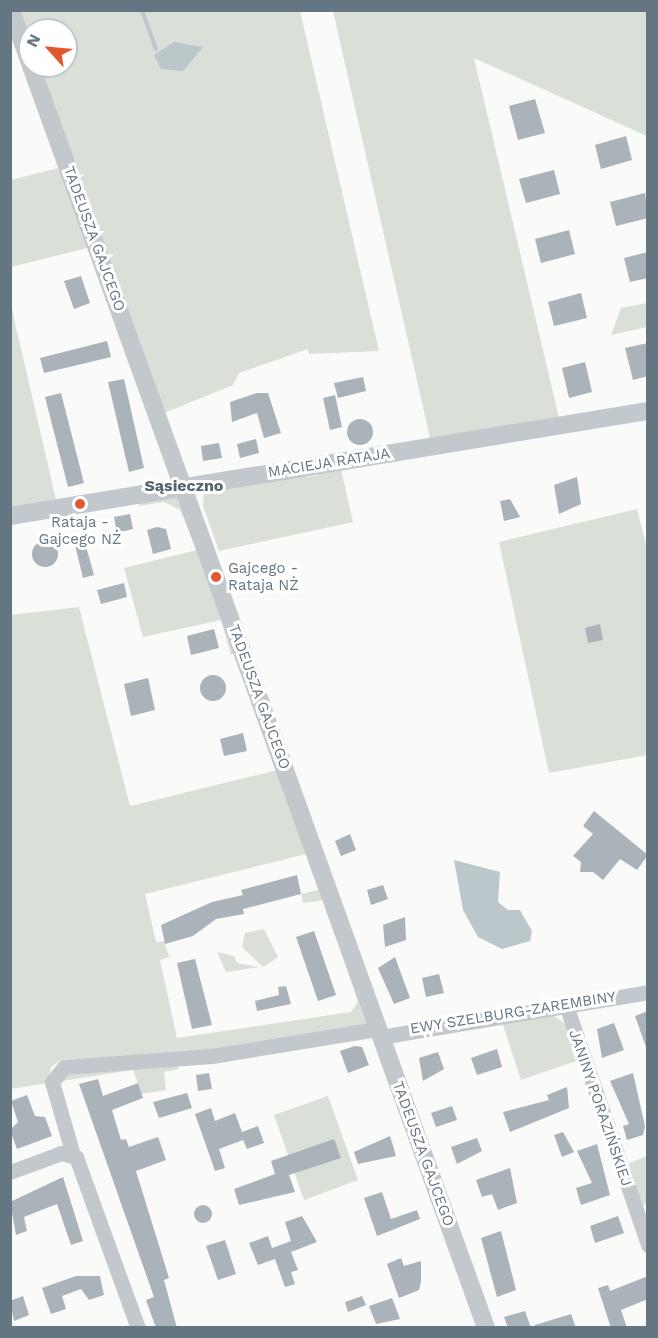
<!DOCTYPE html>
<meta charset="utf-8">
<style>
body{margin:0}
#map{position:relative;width:658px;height:1338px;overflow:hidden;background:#fafaf8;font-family:"Work Sans",sans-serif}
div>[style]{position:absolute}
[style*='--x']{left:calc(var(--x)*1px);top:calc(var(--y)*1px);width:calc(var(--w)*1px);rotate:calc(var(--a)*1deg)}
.green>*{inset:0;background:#dadfd7}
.water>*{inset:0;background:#bbc7cb}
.stream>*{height:4px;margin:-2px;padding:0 2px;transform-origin:2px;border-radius:2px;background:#bbc7cb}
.building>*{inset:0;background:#aab3b9}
.round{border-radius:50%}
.minor>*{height:15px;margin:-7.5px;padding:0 7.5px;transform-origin:7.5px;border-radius:7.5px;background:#c3c8cc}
.tertiary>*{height:18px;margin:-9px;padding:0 9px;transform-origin:9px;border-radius:9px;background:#c3c8cc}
.dots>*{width:16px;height:16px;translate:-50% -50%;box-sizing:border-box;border:3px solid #fff;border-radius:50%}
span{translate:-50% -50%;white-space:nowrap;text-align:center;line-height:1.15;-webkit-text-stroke:6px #fff;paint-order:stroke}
.street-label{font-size:15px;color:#657683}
.poi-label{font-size:15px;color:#657683}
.left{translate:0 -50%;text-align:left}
.neighbourhood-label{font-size:16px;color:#57646e;font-weight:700}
.frame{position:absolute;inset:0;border:12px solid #657683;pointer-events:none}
.north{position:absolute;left:18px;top:18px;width:60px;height:60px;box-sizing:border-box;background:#fff;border:2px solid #c1c8cd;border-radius:50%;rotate:297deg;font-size:16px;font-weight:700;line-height:24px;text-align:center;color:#657683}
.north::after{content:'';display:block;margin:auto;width:21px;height:27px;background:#e4572e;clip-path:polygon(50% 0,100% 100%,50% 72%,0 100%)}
</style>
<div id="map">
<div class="green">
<i style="clip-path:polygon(16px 11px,300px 11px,379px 351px,309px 354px,308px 349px,239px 373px,233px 385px,164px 413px,36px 66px,66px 66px,66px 30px,30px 30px,30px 49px)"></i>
<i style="clip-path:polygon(333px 11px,647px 11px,647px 136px,474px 58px,560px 422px,431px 442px)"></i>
<i style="clip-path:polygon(62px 167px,91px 247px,11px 267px,11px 180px)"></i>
<i style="clip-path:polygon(10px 301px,57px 504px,10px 512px)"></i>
<i style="clip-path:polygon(647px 303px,647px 327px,611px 335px,621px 308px)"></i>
<i style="clip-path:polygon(340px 465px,353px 522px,219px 551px,203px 506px,204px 491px,304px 471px,306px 477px,318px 475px,320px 468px)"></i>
<i style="clip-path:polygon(178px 496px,235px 653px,231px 655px,221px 620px,143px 637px,124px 568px,197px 550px,180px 510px,164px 502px,139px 506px,139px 498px)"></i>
<i style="clip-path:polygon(637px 509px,648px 553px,647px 755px,549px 773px,499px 542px)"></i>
<i style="clip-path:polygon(79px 607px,130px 806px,278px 770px,325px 900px,303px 903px,301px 894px,318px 890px,306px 854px,145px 894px,156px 942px,164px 941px,169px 956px,177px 954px,160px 960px,177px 1038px,351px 1012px,358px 1002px,328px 912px,369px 1024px,183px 1056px,61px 1060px,51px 1067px,48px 1083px,11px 1089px,11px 615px)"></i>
<i style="clip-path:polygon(264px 929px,278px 957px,263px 967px,242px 947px,245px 933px)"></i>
<i style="clip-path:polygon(217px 952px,234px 956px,237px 963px,259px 967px,226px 972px)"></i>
<i style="clip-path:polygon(557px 1011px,554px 1016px,567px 1025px,579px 1060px,521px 1080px,502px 1022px,401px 1037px,391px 1053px,401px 1035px)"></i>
<i style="clip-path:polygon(177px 1065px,179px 1069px,164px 1072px,166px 1090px,142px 1094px,133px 1070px,61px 1081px,61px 1074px)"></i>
<i style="clip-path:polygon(328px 1096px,358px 1180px,304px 1200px,274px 1115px)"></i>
<i style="clip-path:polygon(647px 1156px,647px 1204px,639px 1207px,624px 1165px)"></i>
</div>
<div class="water">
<i style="clip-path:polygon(174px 42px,203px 47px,183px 71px,161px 69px,154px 55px)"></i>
<i style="clip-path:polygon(454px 860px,500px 872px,498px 902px,508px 910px,520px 910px,532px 931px,530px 941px,502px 949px,478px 937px,463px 910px)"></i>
</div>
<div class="stream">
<i style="--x:142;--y:10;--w:41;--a:70.3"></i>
</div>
<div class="building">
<i style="clip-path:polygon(535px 99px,545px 133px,518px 140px,509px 106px)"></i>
<i style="clip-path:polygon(626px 136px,632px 160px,601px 169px,595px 145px)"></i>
<i style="clip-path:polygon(554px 170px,560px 194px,526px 203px,519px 179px)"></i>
<i style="clip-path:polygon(645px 193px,648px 218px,616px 226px,610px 202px)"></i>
<i style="clip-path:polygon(569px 230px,575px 254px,541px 263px,535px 239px)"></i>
<i style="clip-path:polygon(648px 252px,648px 278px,630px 282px,624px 258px)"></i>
<i style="clip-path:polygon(81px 276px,90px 303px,74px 309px,64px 281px)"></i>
<i style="clip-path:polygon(581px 293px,587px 318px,554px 326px,548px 302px)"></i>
<i style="clip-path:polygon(107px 341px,111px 357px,44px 373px,40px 358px)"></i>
<i style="clip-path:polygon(648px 343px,648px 376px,633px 380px,625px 348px)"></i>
<i style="clip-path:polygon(585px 362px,592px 392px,569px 398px,562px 368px)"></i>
<i style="clip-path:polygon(363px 377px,366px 391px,338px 398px,334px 383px)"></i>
<i style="clip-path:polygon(124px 379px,144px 468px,129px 472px,108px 382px)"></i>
<i style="clip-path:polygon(61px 393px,84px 483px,68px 487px,45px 397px)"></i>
<i style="clip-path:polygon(257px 393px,268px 393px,281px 433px,264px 438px,257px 413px,232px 422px,230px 402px)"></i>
<i style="clip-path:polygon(335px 395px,342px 427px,330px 430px,323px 398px)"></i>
<i class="round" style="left:347px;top:419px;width:26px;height:26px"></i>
<i style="clip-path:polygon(256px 439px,259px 453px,240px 458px,237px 444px)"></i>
<i style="clip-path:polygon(219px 443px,222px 458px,203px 461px,201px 446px)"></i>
<i style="clip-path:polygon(577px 477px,581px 504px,559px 514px,554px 485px)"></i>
<i style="clip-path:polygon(510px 499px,520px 517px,504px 521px,500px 501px)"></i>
<i style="clip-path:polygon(130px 514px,133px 529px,117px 533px,114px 517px)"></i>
<i style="clip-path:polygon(157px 527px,166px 529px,171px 549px,153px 554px,147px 530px)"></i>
<i class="round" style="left:32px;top:541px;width:26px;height:26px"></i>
<i style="clip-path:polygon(85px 543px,94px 575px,83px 578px,75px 545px)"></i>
<i style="clip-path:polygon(124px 583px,127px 597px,101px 604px,97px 590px)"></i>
<i style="clip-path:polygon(600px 624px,603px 640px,588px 643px,585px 628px)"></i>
<i style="clip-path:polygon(214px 629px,219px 648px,191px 655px,187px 636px)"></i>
<i class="round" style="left:200px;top:675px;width:26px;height:26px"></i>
<i style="clip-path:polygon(148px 678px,155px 710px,131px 716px,124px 684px)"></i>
<i style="clip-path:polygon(243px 733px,247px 751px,224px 756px,220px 739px)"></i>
<i style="clip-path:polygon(594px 811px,648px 855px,637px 870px,620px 859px,603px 880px,593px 872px,580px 872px,581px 862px,573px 856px,593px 834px,583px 826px)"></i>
<i style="clip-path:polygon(350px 834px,356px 850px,341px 856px,335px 841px)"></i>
<i style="clip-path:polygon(297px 875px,301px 894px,243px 909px,244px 914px,216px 919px,193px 936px,165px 944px,161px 925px,212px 902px,243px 895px,241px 890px)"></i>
<i style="clip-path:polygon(383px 885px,388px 899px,371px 905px,367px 890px)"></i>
<i style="clip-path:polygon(405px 917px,406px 940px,385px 947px,383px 925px)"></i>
<i style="clip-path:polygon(314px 931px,336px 995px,318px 1001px,296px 937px)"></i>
<i style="clip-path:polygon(395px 957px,410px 998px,394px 1004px,378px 968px)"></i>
<i style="clip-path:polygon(195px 959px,212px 1025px,192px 1029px,177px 963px)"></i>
<i style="clip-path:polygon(439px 974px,444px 993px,426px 997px,422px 978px)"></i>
<i style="clip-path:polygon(286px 986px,291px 1004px,257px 1011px,255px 1001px,279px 995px,278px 987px)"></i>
<i style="clip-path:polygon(648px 1011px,648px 1047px,646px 1047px,635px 1016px)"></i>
<i style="clip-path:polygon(614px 1023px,624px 1050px,602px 1058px,597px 1029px)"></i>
<i style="clip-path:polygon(355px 1046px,362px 1047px,369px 1065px,348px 1073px,340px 1051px)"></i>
<i style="clip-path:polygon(497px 1049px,502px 1067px,477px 1075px,471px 1058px)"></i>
<i style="clip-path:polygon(438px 1052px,444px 1069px,423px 1081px,419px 1058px)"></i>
<i style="clip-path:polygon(209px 1073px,212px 1089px,198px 1091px,196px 1075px)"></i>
<i style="clip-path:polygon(633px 1073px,645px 1126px,643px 1135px,627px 1140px,623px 1126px,629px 1124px,610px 1081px)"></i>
<i style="clip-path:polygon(98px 1079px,103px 1096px,138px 1083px,143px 1098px,112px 1110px,121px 1140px,126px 1139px,129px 1147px,158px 1137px,166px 1160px,136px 1171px,169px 1278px,164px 1280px,177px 1328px,156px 1328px,146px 1300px,154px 1297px,79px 1084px)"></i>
<i style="clip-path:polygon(567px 1087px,569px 1108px,510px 1132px,503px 1112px,549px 1100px,547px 1095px)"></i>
<i style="clip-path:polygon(187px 1093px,192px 1108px,159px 1118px,153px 1102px)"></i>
<i style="clip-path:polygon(27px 1095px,35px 1116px,45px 1117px,52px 1136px,17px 1149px,10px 1130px,18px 1122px,11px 1101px)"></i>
<i style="clip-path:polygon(452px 1106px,457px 1120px,436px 1127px,431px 1113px)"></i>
<i style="clip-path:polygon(211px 1108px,215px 1121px,235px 1113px,242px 1132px,258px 1126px,264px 1143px,247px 1149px,243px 1140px,219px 1149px,225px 1168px,215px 1171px,195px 1114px)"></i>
<i style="clip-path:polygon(563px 1132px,574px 1152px,562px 1157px,554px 1135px)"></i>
<i style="clip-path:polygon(390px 1136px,396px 1156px,358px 1164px,354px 1152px)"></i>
<i style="clip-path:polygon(477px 1138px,482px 1151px,457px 1164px,451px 1147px)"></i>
<i style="clip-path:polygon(334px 1139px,341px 1158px,289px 1175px,295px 1192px,239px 1205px,234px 1189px,275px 1174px,271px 1161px)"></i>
<i style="clip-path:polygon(597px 1144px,610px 1195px,581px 1205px,576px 1188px,592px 1183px,577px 1151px)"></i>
<i style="clip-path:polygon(510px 1168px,517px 1203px,498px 1210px,492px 1194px,482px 1197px,476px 1180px)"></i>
<i style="clip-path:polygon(63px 1177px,83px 1241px,71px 1245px,57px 1204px,24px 1217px,27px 1231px,16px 1235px,10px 1202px)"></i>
<i style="clip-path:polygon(382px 1192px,391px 1219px,417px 1210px,420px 1219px,377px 1236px,364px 1198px)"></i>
<i class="round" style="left:194px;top:1205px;width:18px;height:18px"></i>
<i style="clip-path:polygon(302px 1216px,317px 1242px,291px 1252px,298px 1270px,291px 1272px,295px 1284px,285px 1287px,275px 1259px,258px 1265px,249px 1243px,268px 1236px,272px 1248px,291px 1241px,285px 1222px)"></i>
<i style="clip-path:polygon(618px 1216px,624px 1233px,595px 1243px,590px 1226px)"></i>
<i style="clip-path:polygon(501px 1231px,516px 1290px,497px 1297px,481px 1238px)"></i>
<i style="clip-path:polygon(225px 1240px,236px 1274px,218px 1280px,206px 1246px)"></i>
<i style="clip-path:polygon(401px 1258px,404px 1266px,421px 1261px,421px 1282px,419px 1290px,399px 1298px,387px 1264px)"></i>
<i style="clip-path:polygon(76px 1276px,100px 1276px,104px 1295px,89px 1300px,81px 1289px,62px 1296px,66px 1309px,51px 1314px,42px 1288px)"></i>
<i style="clip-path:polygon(648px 1276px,648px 1299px,621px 1310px,627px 1328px,611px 1328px,598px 1288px,608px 1285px,610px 1291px)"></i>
<i style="clip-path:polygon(23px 1296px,29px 1315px,14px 1321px,10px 1301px)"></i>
<i style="clip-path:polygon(362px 1296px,366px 1305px,348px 1312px,345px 1302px)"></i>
<i style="clip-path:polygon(392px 1298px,400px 1319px,376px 1324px,369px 1306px)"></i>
<i style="clip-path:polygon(525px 1311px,531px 1328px,508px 1328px,504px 1317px)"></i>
<i style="clip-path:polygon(571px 1314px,576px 1328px,535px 1328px,535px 1325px)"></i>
</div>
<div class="minor">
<i style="--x:566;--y:1005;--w:254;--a:71.1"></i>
<i style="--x:380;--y:1037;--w:272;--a:-9.5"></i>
<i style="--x:73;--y:1155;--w:76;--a:-106"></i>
<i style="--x:52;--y:1082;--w:19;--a:-51"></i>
<i style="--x:64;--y:1067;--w:148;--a:-4.3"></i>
<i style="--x:212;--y:1056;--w:167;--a:-9.3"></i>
<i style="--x:10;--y:1172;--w:54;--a:-20.4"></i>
<i style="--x:61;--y:1153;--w:16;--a:15"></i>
<i style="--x:76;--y:1157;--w:182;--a:70.1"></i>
</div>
<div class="tertiary">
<i style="--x:11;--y:10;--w:56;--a:70.3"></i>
<i style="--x:31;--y:66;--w:1342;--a:70.17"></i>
<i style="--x:10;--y:516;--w:647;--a:-9.35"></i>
</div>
<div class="dots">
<i style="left:80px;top:504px;background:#e4572e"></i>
<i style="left:216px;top:577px;background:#e4572e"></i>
</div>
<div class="street-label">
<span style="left:94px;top:239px;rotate:70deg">TADEUSZA GAJCEGO</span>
<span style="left:329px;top:463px;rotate:-9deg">MACIEJA RATAJA</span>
<span style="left:259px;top:697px;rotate:70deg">TADEUSZA GAJCEGO</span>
<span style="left:513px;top:1013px;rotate:-9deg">EWY SZELBURG-ZAREMBINY</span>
<span style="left:600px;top:1108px;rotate:71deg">JANINY PORAZIŃSKIEJ</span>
<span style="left:423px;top:1154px;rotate:70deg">TADEUSZA GAJCEGO</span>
</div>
<div class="poi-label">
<span style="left:80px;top:531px">Rataja -<br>Gajcego NŻ</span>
<span class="left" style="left:228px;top:577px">Gajcego -<br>Rataja NŻ</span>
</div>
<div class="neighbourhood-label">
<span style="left:184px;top:486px">Sąsieczno</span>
</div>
<div class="frame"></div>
<div class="north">N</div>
</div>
